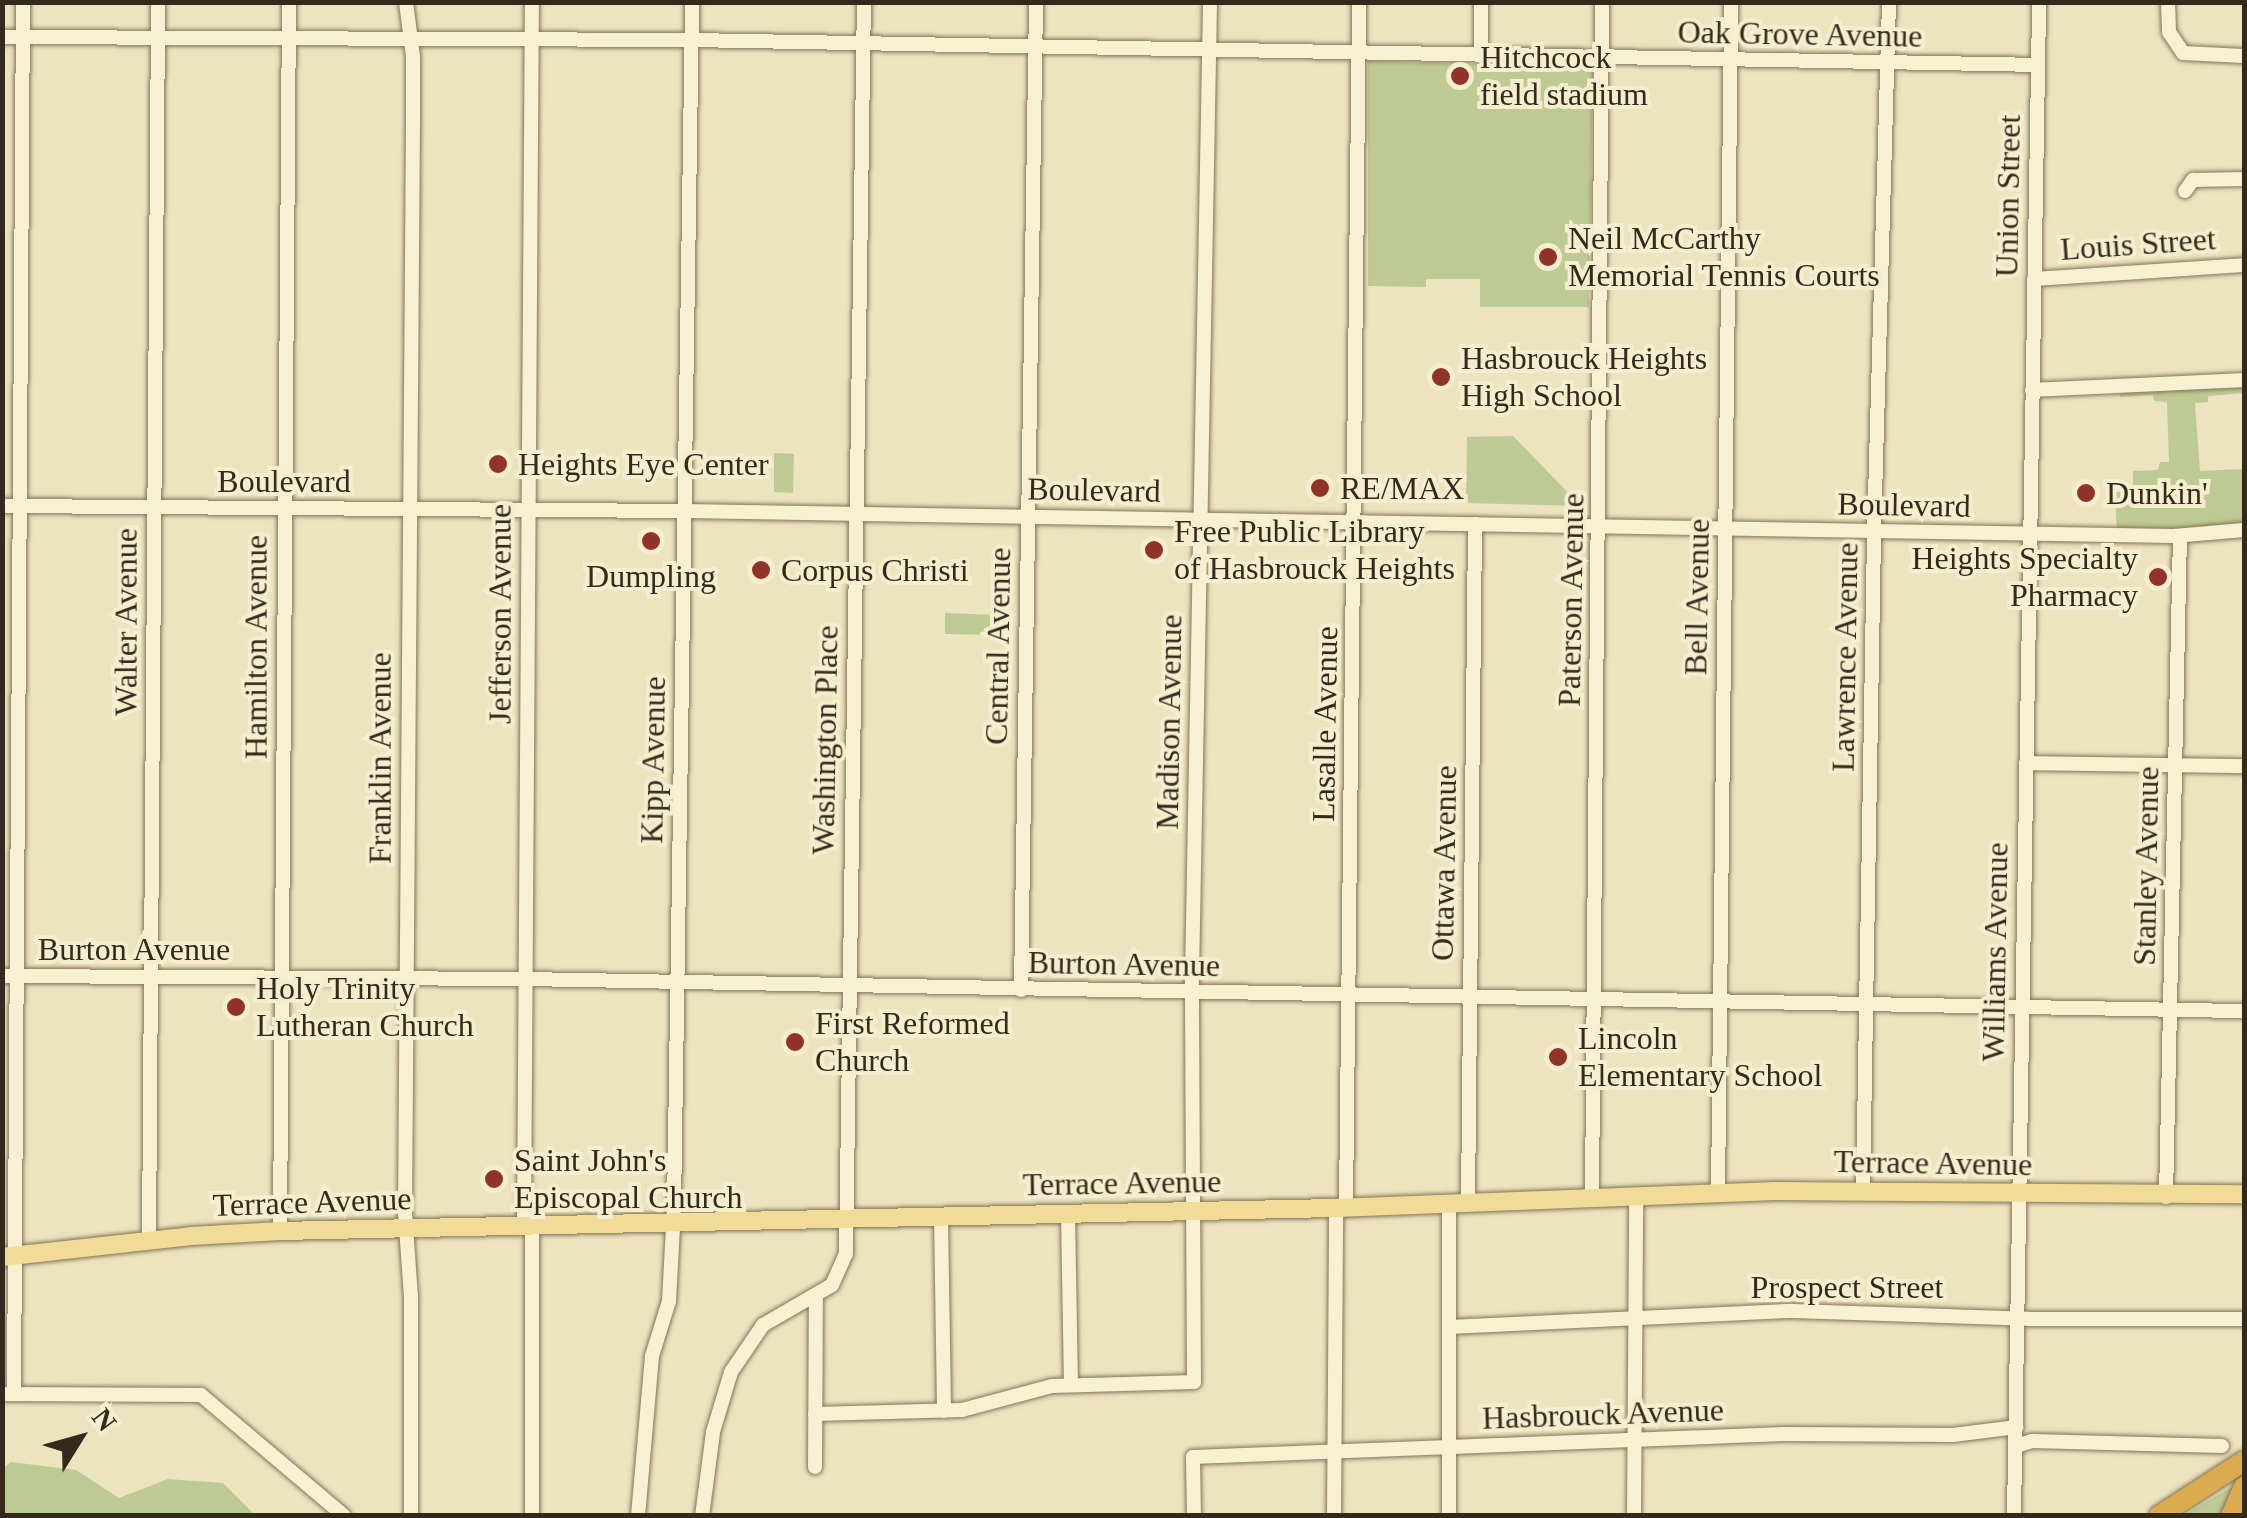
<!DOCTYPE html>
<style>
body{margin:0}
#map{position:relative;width:2247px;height:1518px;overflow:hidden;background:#ece3bf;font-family:Georgia,serif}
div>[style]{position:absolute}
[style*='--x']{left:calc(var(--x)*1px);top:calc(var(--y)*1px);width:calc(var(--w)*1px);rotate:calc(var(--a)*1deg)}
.green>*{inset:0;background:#beca94}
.roads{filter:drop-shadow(0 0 2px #847458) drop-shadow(0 0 2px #847458)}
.minor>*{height:14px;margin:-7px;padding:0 7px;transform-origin:7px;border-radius:7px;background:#f8f0d2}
.major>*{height:18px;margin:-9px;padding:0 9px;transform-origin:9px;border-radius:9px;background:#f0dc97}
.highway>*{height:20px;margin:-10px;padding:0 10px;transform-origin:10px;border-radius:10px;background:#dbab50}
.dots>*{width:28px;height:28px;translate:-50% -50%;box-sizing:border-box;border:5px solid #f4edce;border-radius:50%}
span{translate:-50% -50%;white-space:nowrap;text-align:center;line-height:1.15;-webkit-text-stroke:8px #f4edce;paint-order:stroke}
.street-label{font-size:32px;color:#342a1c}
.poi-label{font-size:32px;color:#342a1c}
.left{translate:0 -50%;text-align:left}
.right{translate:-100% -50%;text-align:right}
.frame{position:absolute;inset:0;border:5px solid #342a1c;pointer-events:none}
.north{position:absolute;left:30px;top:1388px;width:100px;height:100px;-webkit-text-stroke:8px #f4edce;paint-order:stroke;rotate:53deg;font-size:28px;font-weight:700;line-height:40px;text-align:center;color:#342a1c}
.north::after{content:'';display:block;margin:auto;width:35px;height:45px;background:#342a1c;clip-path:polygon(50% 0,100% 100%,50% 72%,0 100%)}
</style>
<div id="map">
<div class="green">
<i style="clip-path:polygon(1368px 61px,1593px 67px,1589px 307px,1480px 307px,1480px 279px,1426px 279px,1426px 287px,1368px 286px)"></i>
<i style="clip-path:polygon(2244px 380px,2244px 393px,2208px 396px,2208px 402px,2195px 403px,2200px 471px,2243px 469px,2244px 529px,2117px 535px,2115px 492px,2133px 492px,2133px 471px,2158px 470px,2160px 462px,2169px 462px,2167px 402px,2154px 401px,2153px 395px,2120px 397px,2119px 386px)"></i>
<i style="clip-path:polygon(1513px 436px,1581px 506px,1466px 503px,1467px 437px)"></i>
<i style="clip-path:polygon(774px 453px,794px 454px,793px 493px,774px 492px)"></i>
<i style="clip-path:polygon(945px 613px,997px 615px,996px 635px,945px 634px)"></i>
<i style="clip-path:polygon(11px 1462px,76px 1470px,119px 1498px,168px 1479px,223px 1483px,255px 1515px,3px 1515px,3px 1468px)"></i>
<i style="clip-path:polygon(2233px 1486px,2223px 1515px,2183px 1516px)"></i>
</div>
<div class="roads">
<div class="minor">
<i style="--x:406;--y:2;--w:55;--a:82.7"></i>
<i style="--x:413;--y:57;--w:64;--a:90"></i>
<i style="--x:413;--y:121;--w:1092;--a:90.42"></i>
<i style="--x:405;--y:1213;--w:83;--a:85.9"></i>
<i style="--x:411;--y:1296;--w:220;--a:90"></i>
<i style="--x:2168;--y:2;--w:30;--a:88"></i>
<i style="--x:2169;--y:32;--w:25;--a:56"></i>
<i style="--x:2183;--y:53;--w:61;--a:2.8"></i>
<i style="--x:2;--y:37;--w:689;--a:0.25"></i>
<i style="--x:691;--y:40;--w:1347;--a:1.06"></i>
<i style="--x:1481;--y:56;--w:54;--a:-90"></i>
<i style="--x:2185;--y:191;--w:14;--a:-54"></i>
<i style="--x:2193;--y:180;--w:51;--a:-1.1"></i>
<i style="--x:2034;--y:279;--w:210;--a:-3.8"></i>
<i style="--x:2032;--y:390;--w:212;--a:-2.7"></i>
<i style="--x:2;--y:506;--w:683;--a:0.42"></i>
<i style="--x:685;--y:511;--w:1488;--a:0.96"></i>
<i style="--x:2173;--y:536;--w:71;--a:-4.8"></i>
<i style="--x:2026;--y:763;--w:218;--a:0.8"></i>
<i style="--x:2;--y:976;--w:523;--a:0.33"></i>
<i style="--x:525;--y:979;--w:1719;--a:1.07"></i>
<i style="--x:1021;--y:990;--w:988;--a:-89.13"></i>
<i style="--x:1863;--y:1191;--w:659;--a:-89.04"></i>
<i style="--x:1874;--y:532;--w:530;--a:-88.38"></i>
<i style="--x:1718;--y:1193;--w:1191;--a:-89.37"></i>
<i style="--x:2166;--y:1197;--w:661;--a:-88.79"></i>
<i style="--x:1592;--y:1198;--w:1196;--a:-89.52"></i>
<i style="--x:1449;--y:1203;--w:313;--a:90"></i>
<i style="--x:1468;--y:1203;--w:679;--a:-89.41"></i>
<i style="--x:1346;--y:1207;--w:1205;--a:-89.38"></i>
<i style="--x:1068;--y:1214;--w:171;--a:89"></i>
<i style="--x:941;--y:1217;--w:194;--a:89.1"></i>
<i style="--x:524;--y:1225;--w:1223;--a:-89.63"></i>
<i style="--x:532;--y:1225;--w:291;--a:90"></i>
<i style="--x:280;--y:1231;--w:1229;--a:-89.58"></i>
<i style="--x:149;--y:1241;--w:1239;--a:-89.58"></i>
<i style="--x:1449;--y:1327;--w:344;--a:-2.7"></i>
<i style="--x:1793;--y:1311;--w:236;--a:1.9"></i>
<i style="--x:2029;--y:1319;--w:215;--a:0"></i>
<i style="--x:14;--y:1393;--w:1391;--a:-89.63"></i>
<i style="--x:2;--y:1394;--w:199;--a:0.3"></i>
<i style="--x:201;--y:1395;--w:187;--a:40.2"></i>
<i style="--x:815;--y:1414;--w:147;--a:-1.6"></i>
<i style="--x:962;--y:1410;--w:93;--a:-14.9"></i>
<i style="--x:1052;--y:1386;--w:142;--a:-1.6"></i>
<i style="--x:1194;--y:1382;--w:405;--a:-90.3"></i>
<i style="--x:1192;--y:977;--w:975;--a:-88.94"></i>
<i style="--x:2016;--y:1446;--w:17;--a:-17"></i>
<i style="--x:2032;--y:1441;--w:190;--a:1.5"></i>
<i style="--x:815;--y:1467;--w:171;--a:-89.7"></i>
<i style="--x:638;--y:1516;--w:161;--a:-85"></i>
<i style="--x:652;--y:1356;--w:58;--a:-72.8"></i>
<i style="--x:669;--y:1301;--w:93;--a:-86.9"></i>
<i style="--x:674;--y:1208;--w:1206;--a:-89.14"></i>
<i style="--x:702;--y:1516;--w:85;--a:-82.5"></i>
<i style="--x:713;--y:1432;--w:63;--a:-73.3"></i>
<i style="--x:731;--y:1372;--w:57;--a:-55.8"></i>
<i style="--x:763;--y:1325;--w:80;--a:-30.1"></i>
<i style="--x:832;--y:1285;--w:34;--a:-66"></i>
<i style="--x:846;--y:1254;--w:1252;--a:-89.18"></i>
<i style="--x:1194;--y:1516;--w:59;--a:-91"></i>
<i style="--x:1193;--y:1457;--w:591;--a:-2.23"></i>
<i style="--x:1784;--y:1434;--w:169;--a:0.3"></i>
<i style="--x:1953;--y:1435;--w:64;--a:-7.2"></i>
<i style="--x:1334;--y:1516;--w:308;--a:-89.6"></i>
<i style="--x:1634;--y:1516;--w:320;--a:-89.6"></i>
<i style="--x:2014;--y:1516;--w:1514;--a:-89.05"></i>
</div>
<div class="major">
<i style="--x:2;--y:1257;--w:190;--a:-6.3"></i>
<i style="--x:191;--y:1236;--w:89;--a:-3.2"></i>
<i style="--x:280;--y:1231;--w:1056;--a:-1.25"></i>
<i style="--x:1336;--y:1208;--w:440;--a:-2.2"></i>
<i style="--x:1776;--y:1191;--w:468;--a:0.4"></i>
</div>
<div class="highway">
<i style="--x:2159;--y:1516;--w:101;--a:-32.9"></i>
<i style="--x:2231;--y:1516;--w:32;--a:-66"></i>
</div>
</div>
<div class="dots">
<i style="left:1460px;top:76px;background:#923329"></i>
<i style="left:1548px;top:257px;background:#923329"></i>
<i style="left:1441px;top:377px;background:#923329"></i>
<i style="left:498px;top:464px;background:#923329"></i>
<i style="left:1320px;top:488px;background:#923329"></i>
<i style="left:2086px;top:493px;background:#923329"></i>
<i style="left:651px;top:541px;background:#923329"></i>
<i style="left:1154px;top:550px;background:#923329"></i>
<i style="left:761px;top:570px;background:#923329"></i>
<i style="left:2158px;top:577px;background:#923329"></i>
<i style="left:236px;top:1007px;background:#923329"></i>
<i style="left:795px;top:1042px;background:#923329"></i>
<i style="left:1558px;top:1057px;background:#923329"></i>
<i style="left:494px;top:1179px;background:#923329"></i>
</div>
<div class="street-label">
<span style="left:1800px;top:34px;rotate:1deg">Oak Grove Avenue</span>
<span style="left:2008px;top:196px;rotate:-89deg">Union Street</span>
<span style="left:2138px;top:244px;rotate:-4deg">Louis Street</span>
<span style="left:284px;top:481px">Boulevard</span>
<span style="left:1094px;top:490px;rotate:1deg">Boulevard</span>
<span style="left:1904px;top:505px;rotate:1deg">Boulevard</span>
<span style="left:1697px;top:597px;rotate:-89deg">Bell Avenue</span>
<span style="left:1571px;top:600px;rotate:-89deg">Paterson Avenue</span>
<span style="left:500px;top:614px;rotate:-90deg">Jefferson Avenue</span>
<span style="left:126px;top:622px;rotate:-90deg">Walter Avenue</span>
<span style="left:998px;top:646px;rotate:-89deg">Central Avenue</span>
<span style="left:256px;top:647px;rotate:-90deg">Hamilton Avenue</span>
<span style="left:1845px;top:657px;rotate:-89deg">Lawrence Avenue</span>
<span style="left:1169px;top:722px;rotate:-89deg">Madison Avenue</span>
<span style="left:1325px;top:724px;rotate:-89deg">Lasalle Avenue</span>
<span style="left:825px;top:740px;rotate:-89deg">Washington Place</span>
<span style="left:380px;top:758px;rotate:-90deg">Franklin Avenue</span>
<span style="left:653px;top:760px;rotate:-89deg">Kipp Avenue</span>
<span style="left:1444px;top:863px;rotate:-89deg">Ottawa Avenue</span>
<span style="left:2146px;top:866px;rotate:-89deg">Stanley Avenue</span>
<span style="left:134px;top:949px">Burton Avenue</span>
<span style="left:1995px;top:952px;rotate:-89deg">Williams Avenue</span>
<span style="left:1124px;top:964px;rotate:1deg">Burton Avenue</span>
<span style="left:1933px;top:1163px;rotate:1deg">Terrace Avenue</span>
<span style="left:1122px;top:1183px;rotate:-1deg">Terrace Avenue</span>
<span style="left:312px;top:1202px;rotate:-2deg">Terrace Avenue</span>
<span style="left:1847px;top:1287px">Prospect Street</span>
<span style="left:1603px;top:1414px;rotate:-2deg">Hasbrouck Avenue</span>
</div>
<div class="poi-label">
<span class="left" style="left:1480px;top:76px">Hitchcock<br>field stadium</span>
<span class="left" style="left:1568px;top:257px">Neil McCarthy<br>Memorial Tennis Courts</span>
<span class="left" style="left:1461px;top:377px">Hasbrouck Heights<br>High School</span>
<span class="left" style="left:518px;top:464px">Heights Eye Center</span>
<span class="left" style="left:1340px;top:488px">RE/MAX</span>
<span class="left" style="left:2106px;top:493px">Dunkin'</span>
<span class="left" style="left:1174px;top:550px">Free Public Library<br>of Hasbrouck Heights</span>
<span class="right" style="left:2138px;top:577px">Heights Specialty<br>Pharmacy</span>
<span class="left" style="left:781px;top:570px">Corpus Christi</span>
<span style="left:651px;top:576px">Dumpling</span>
<span class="left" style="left:256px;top:1007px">Holy Trinity<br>Lutheran Church</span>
<span class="left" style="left:815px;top:1042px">First Reformed<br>Church</span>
<span class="left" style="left:1578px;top:1057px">Lincoln<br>Elementary School</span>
<span class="left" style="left:514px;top:1179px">Saint John's<br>Episcopal Church</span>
</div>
<div class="frame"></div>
<div class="north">N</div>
</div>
